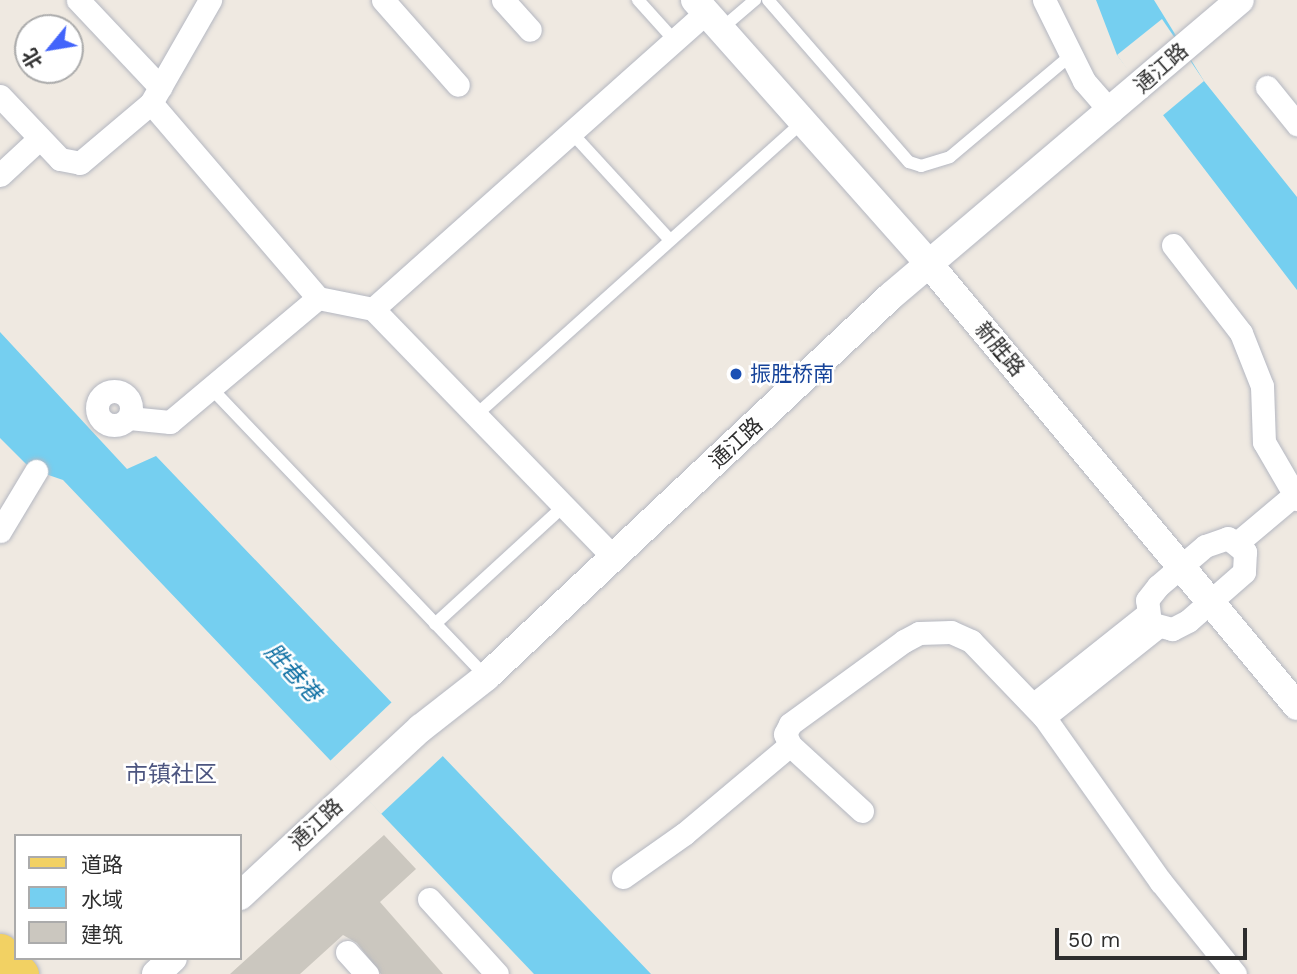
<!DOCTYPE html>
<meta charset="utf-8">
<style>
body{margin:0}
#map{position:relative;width:1297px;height:974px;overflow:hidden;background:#efe9e1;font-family:"Work Sans","Noto Sans SC",sans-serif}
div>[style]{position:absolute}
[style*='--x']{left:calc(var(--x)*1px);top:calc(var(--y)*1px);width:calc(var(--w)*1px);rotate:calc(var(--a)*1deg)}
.water>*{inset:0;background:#75cff0}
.pier>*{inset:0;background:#efe9e1}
.building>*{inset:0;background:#cbc7bf}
.roads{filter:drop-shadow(0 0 2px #b4b7c1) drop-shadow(0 0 2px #b4b7c1)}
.service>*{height:12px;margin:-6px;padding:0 6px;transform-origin:6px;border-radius:6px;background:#fff}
.minor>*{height:23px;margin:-11.5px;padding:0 11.5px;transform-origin:11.5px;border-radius:11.5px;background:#fff}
.minor>.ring{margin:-11.5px;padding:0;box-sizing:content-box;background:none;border:23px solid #fff;border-radius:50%}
.tertiary>*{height:28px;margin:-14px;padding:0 14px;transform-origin:14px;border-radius:14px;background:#fff}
.primary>*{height:37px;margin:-18.5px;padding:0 18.5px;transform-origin:18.5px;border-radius:18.5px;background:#f2d163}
.dots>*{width:19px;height:19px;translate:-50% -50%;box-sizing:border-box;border:4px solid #fff;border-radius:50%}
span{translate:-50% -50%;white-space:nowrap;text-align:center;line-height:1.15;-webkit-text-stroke:5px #fff;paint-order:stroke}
.street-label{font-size:21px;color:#2e2e2e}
.transit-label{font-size:21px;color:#164399}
.left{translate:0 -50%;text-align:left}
.water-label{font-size:23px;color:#0d6fa3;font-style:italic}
.neighbourhood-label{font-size:23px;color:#4d5680}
.legend{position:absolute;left:14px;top:834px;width:228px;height:126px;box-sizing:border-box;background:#fff;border:2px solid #ababab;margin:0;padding:9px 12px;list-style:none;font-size:21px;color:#2e2e2e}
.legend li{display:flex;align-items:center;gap:14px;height:35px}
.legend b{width:35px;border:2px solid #ababab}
.north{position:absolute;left:14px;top:14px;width:70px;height:70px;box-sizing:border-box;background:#fff;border:2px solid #ababab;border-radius:50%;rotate:240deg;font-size:19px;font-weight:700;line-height:28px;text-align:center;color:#2e2e2e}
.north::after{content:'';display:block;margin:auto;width:24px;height:32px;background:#4264fb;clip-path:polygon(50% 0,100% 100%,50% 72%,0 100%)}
.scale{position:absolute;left:1055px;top:928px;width:192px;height:32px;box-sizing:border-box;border:4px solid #2e2e2e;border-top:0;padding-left:9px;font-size:21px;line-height:24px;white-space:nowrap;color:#2e2e2e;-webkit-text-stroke:5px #fff;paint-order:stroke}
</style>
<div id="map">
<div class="water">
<i style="clip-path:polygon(1096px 0,1154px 0,1204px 81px,1297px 197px,1297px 290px,1117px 55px)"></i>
<i style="clip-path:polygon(0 332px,127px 469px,156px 456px,651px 974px,534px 974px,63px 480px,31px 469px,0 438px)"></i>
</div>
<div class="pier">
<i style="clip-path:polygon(1162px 19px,1204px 81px,1161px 117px,1117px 55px)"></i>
<i style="clip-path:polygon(393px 701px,445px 754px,381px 814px,330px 761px)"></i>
</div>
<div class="building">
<i style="clip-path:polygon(384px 835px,416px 869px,380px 902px,443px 974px,381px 974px,357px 943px,343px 935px,300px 974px,230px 974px)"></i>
</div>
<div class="roads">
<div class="service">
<i style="--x:638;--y:0;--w:54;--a:48"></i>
<i style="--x:768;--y:0;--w:215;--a:49"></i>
<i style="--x:909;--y:162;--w:13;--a:18"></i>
<i style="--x:921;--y:166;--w:30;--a:-17"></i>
<i style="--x:950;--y:157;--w:158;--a:-40.1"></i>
<i style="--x:721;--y:29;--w:45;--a:-40.5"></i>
<i style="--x:571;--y:132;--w:144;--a:47.5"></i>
<i style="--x:211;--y:388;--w:399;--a:46.4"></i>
<i style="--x:476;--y:415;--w:438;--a:-41.9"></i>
<i style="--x:435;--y:624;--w:175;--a:-42.5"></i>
</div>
<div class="minor">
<i style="--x:78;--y:0;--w:120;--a:46.7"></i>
<i style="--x:383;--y:0;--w:113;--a:48.6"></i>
<i style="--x:503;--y:0;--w:40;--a:48"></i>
<i style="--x:1044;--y:0;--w:90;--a:63.7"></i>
<i style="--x:1084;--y:81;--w:41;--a:48.9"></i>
<i style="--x:1267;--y:87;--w:48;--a:51"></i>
<i style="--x:0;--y:96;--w:87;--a:46.4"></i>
<i style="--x:60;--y:159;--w:20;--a:11"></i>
<i style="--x:80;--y:163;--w:93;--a:-40.2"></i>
<i style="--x:151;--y:103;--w:119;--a:-60.2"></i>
<i style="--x:151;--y:103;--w:257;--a:49.4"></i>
<i style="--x:0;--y:175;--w:54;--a:-42.8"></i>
<i style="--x:1173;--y:245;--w:111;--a:52.3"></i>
<i style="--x:1241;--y:333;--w:57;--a:68.4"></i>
<i style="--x:1262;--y:386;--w:56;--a:88"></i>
<i style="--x:1264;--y:442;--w:66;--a:59.9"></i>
<i style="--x:373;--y:309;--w:446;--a:-41.7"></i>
<i class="ring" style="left:97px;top:391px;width:11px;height:11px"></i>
<i style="--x:129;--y:418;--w:41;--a:5.6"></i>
<i style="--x:170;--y:422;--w:193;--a:-40"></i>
<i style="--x:318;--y:298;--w:56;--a:11.3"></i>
<i style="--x:373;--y:309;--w:347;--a:45.9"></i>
<i style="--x:0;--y:531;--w:70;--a:-59"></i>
<i style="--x:1228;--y:538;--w:22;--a:39"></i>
<i style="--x:1245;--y:552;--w:20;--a:93"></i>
<i style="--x:1244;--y:572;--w:74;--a:138.8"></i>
<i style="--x:1188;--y:621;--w:18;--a:153"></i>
<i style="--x:1172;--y:629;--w:23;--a:-165"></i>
<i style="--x:1150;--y:623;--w:23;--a:-97"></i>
<i style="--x:1147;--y:600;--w:18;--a:-52"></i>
<i style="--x:1158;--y:586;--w:62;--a:-40.4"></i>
<i style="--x:1205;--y:546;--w:24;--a:-19"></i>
<i style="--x:1237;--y:543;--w:75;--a:-40.1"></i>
<i style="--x:1033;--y:705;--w:143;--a:-38.5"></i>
<i style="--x:1044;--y:717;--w:143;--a:-38.5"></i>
<i style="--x:862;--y:811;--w:98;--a:-137.5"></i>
<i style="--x:790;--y:745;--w:12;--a:-114"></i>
<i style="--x:785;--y:734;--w:11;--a:-63"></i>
<i style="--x:790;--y:724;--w:141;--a:-36.1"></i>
<i style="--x:904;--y:641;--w:17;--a:-28"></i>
<i style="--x:919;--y:633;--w:32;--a:-2"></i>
<i style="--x:951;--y:632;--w:22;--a:24"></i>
<i style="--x:971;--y:641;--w:105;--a:46.2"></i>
<i style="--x:1044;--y:717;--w:202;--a:54.7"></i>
<i style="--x:1161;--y:882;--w:118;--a:51.2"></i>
<i style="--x:623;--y:877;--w:75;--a:-35.2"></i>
<i style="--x:684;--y:834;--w:138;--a:-40"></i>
<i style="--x:429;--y:899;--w:101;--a:47.8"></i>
<i style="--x:347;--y:952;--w:30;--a:48"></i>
</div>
<div class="tertiary">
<i style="--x:695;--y:0;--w:353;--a:48.4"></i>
<i style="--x:929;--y:264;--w:575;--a:50.22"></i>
<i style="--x:240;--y:896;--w:247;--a:-42.9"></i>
<i style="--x:421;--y:728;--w:83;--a:-38.1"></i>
<i style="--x:486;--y:677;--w:557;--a:-43.26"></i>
<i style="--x:892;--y:295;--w:456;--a:-40.3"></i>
<i style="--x:156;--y:974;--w:23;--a:-43"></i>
</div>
<div class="primary">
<i style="--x:0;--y:952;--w:30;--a:48"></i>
</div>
</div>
<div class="dots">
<i style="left:736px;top:374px;background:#1a4fb4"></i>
</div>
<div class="street-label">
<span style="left:1161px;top:68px;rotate:-41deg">通江路</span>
<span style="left:1000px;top:349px;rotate:50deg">新胜路</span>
<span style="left:736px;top:443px;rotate:-43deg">通江路</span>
<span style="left:316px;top:824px;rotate:-43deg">通江路</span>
</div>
<div class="transit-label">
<span class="left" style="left:750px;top:374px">振胜桥南</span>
</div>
<div class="water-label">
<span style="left:292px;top:673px;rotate:47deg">胜巷港</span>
</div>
<div class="neighbourhood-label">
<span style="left:171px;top:775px">市镇社区</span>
</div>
<ul class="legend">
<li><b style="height:9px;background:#f2d163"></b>道路</li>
<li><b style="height:19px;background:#75cff0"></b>水域</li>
<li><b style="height:19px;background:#cbc7bf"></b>建筑</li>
</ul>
<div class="north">北</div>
<div class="scale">50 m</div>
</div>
